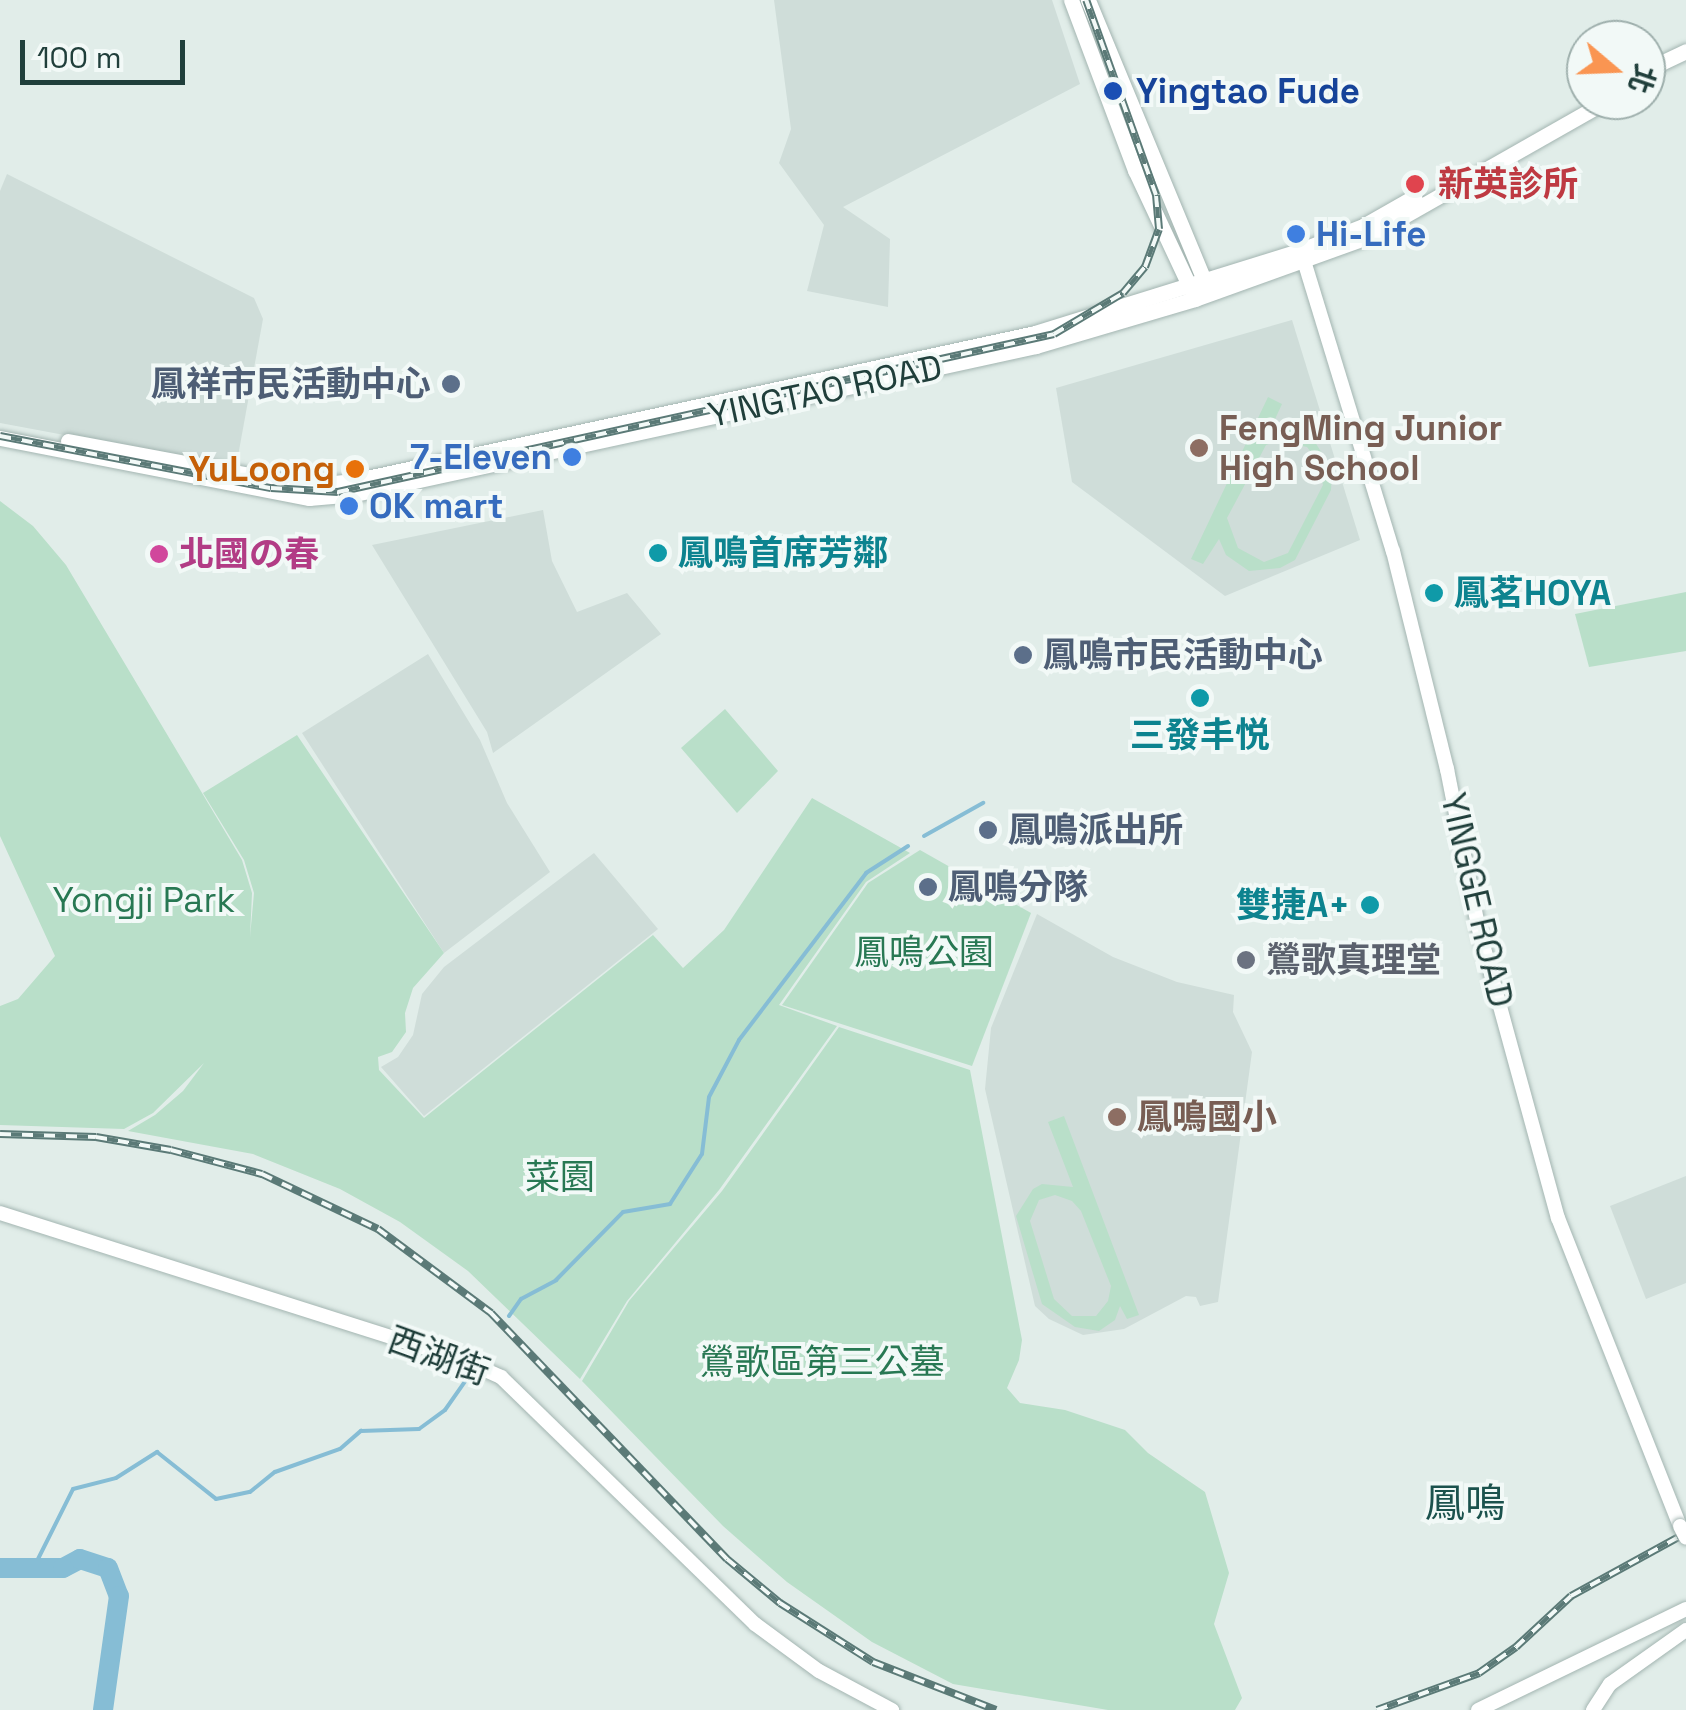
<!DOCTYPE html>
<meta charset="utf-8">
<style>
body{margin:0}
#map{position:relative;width:1686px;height:1710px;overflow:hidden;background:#e1ede9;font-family:"Space Grotesk","Noto Sans TC","Noto Sans JP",sans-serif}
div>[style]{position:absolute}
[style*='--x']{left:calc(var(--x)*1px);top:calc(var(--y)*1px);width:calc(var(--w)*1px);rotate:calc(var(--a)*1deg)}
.built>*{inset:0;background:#cfddd9}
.green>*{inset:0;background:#b9dfc9}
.stream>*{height:4px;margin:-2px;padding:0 2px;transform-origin:2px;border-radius:2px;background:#86bdd5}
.river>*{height:20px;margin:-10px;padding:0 10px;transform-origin:10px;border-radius:10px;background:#86bdd5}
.roads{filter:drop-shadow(0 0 2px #a3b5b1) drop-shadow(0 0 2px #a3b5b1)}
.tertiary>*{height:14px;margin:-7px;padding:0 7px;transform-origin:7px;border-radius:7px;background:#fff}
.secondary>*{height:15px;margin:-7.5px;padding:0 7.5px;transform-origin:7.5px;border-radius:7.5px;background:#fff}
.rail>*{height:8px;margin-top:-4px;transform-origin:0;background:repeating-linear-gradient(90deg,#f2f9f7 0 11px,#5b7a77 0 22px);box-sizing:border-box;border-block:2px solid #5b7a77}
.bridges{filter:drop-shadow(0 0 2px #a3b5b1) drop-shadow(0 0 2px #a3b5b1)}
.tertiary-bridge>*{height:14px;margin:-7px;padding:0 7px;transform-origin:7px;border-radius:7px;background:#fff}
.dots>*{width:28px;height:28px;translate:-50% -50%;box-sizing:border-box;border:5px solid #f2f9f7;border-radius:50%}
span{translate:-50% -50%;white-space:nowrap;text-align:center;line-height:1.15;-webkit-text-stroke:8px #f2f9f7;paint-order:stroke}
.transit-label{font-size:35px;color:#164399;font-weight:700}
.left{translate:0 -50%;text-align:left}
.health-label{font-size:35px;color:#be3a42;font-weight:700}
.shop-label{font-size:35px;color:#366cbe;font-weight:700}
.right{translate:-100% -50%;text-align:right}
.service-label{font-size:35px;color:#4e5e75;font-weight:700}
.street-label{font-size:35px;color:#203f3b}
.education-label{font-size:35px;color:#785e54;font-weight:700}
.food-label{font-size:35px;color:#c56008;font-weight:700}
.culture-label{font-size:35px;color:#0d838f;font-weight:700}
.hotel-label{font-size:35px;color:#b23c85;font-weight:700}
.park-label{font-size:35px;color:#287853}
.worship-label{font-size:35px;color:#5b616d;font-weight:700}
.quarter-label{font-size:40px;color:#1b524d}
.north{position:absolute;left:1566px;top:20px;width:100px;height:100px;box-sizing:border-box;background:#f2f9f7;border:2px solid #9eafac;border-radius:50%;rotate:109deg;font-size:28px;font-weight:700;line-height:40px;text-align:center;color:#203f3b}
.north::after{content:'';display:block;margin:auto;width:35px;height:45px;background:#fa9552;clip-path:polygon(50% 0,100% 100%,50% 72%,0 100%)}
.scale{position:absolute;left:20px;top:40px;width:165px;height:45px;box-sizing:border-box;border:5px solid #203f3b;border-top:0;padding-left:12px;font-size:30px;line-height:35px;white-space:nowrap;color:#203f3b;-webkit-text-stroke:8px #f2f9f7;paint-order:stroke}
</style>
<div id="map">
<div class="built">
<i style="clip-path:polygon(774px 0,1052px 0,1080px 84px,843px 207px,890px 239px,888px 307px,807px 291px,824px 225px,779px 163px,791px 129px)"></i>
<i style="clip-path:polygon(7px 174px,254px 298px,263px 319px,236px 467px,0 423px,0 191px)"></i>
<i style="clip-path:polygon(1292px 320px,1360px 540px,1225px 596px,1072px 482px,1056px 388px)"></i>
<i style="clip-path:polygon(543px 510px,552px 561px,577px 612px,627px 593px,661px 634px,493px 753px,487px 732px,372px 545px)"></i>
<i style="clip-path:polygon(428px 654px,480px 740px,507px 803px,550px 872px,444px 953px,302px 733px)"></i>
<i style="clip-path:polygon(594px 853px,658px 929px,424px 1116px,381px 1067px,398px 1057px,413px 1035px,422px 994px,444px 967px)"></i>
<i style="clip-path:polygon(1037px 914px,1113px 957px,1177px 982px,1234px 995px,1233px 1012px,1252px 1052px,1218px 1302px,1200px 1306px,1196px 1297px,1186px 1296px,1124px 1329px,1083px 1335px,1049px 1319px,1035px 1306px,985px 1089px,991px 1028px)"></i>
<i style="clip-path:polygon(1686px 1176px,1686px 1283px,1646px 1299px,1610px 1206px)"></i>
</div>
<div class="green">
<i style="clip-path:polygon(evenodd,1268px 397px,1282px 404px,1270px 430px,1301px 430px,1313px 439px,1332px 469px,1331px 490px,1295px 560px,1280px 568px,1249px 571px,1226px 555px,1219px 539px,1203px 564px,1191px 559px,1268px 397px,1277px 441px,1307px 447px,1317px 460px,1323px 485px,1288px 553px,1264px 562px,1238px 548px,1227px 518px,1266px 445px,1277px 441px)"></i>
<i style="clip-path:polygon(0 501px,33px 526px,66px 565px,242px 860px,252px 893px,250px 937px,254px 893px,244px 860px,203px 793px,297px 735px,444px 953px,413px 988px,405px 1013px,406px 1032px,392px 1052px,378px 1057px,379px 1070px,424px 1118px,653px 935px,683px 968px,724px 930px,812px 798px,910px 853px,866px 882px,779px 1005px,837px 1026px,719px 1190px,627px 1301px,580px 1379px,468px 1271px,400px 1222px,340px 1189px,253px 1154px,128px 1131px,155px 1115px,183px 1091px,204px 1063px,153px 1113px,124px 1129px,0 1125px,0 1006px,18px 999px,55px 956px,0 836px)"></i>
<i style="clip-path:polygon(1686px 592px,1686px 651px,1589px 667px,1575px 614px)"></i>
<i style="clip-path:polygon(725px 709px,778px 771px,737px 813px,681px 748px)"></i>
<i style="clip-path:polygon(920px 850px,1031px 913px,972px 1066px,782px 1005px,868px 883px)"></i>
<i style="clip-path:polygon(839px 1027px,970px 1070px,1022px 1340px,1019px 1360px,1007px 1388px,1020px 1403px,1065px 1410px,1125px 1430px,1148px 1453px,1205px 1492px,1229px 1573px,1214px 1624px,1242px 1698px,1235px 1710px,1108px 1710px,953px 1684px,872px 1642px,787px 1582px,723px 1526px,582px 1381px,629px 1301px,722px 1191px)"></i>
<i style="clip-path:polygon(evenodd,1064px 1116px,1139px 1315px,1127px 1319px,1120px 1306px,1115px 1320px,1099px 1331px,1075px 1327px,1042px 1304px,1016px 1216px,1033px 1189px,1042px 1184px,1073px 1187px,1048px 1122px,1064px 1116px,1055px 1195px,1072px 1201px,1081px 1211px,1111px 1286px,1108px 1301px,1096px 1316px,1072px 1316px,1054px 1299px,1030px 1221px,1039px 1200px,1055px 1195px)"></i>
</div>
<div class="stream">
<i style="--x:924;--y:836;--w:68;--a:-29.2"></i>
<i style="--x:509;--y:1316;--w:21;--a:-55"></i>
<i style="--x:521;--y:1299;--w:40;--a:-28"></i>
<i style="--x:556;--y:1280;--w:95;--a:-45.4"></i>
<i style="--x:623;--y:1212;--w:48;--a:-9.7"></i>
<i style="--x:670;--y:1204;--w:59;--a:-57.4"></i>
<i style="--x:702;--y:1154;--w:57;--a:-83"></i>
<i style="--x:709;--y:1097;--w:64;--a:-62.2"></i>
<i style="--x:739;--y:1040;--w:210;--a:-52.7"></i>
<i style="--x:866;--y:873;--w:50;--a:-32.7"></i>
<i style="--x:33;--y:1569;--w:89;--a:-63.4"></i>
<i style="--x:73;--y:1489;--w:44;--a:-14.3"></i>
<i style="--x:116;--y:1478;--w:49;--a:-32.4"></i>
<i style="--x:157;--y:1452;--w:75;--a:38.5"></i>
<i style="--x:216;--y:1499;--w:35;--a:-12"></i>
<i style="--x:250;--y:1492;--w:32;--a:-39"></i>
<i style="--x:275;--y:1472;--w:69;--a:-19.5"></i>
<i style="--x:340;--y:1449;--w:28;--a:-41"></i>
<i style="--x:361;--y:1431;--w:58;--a:-2"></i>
<i style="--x:419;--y:1429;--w:32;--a:-36"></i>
<i style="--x:445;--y:1410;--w:35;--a:-55"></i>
</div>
<div class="river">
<i style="--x:0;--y:1568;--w:63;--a:0"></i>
<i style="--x:63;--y:1568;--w:19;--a:-28"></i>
<i style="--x:80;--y:1559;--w:29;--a:18"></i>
<i style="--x:108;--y:1568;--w:30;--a:69"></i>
<i style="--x:119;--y:1596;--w:115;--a:98"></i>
</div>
<div class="roads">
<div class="tertiary">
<i style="--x:1301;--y:251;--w:314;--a:73"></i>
<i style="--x:1393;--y:551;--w:225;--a:76.1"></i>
<i style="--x:1447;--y:769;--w:160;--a:78.8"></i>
<i style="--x:1478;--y:926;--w:303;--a:74.7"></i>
<i style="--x:1558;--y:1218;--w:331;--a:68.4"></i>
<i style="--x:0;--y:1213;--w:486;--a:17.6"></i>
<i style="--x:463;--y:1360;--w:42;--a:24.1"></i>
<i style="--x:501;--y:1377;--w:354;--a:44.2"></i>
<i style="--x:755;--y:1624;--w:79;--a:36.3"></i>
<i style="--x:819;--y:1671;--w:83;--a:28.1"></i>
<i style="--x:1478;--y:1710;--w:231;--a:-25.9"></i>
<i style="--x:1593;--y:1710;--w:31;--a:-57"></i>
<i style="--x:1610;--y:1684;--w:93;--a:-35.4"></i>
</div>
<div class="secondary">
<i style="--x:1071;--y:0;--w:182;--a:69.4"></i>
<i style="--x:1135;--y:170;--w:139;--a:64.9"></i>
<i style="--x:1088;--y:0;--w:314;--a:67.5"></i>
<i style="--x:1646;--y:70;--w:44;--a:-25.4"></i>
<i style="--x:0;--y:438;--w:315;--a:11"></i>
<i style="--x:309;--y:498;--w:46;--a:-5"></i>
<i style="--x:355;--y:494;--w:697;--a:-12.26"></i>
<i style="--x:1036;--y:346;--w:166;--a:-16.5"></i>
<i style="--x:1195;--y:299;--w:183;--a:-19.8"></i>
<i style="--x:1367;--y:237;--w:277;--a:-29.6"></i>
<i style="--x:68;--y:441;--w:244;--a:10.6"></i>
<i style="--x:308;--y:486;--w:45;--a:-6.3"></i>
<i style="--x:353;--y:481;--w:698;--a:-12.24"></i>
<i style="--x:1035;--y:333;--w:279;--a:-17.3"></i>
<i style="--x:1301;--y:250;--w:66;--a:-21.2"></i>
<i style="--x:1363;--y:226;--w:59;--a:-29.6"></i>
</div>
</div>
<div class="rail">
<i style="--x:0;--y:436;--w:276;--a:10.9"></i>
<i style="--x:271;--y:488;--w:67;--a:3.4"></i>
<i style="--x:338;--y:492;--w:733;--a:-12.44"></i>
<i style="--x:1054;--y:334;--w:80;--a:-30.7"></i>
<i style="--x:1123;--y:293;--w:34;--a:-50"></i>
<i style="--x:1145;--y:267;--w:40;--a:-69.8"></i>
<i style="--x:1159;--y:229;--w:34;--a:-95"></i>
<i style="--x:1156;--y:195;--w:207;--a:-109.7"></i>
<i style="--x:0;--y:1134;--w:96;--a:1.8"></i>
<i style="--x:96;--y:1137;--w:76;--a:9.8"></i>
<i style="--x:171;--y:1150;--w:94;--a:14.8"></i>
<i style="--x:262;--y:1174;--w:128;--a:25.4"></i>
<i style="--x:378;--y:1229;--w:141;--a:36.6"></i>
<i style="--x:491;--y:1313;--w:341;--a:46.2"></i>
<i style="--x:727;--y:1559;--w:69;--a:39.7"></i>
<i style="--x:780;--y:1603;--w:110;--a:32.4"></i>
<i style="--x:873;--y:1662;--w:132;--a:21.3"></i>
<i style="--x:1377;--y:1710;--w:109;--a:-19.9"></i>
<i style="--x:1479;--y:1673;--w:45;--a:-35.1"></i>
<i style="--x:1516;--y:1647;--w:75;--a:-42.8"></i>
<i style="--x:1571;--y:1596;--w:131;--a:-28.7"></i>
</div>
<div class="bridges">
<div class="tertiary-bridge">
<i style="--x:1680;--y:1526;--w:13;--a:63"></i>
</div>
</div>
<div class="dots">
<i style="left:1113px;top:91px;background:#1a4fb4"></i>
<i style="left:1415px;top:184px;background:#e0444e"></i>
<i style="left:1296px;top:234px;background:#3f7fe0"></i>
<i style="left:451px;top:384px;background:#5c6f8a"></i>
<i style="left:1199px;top:448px;background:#8d6e63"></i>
<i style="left:572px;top:457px;background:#3f7fe0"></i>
<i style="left:355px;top:469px;background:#e8710a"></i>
<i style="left:349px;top:506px;background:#3f7fe0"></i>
<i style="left:658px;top:553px;background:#0f9aa8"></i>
<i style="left:159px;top:554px;background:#d1479c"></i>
<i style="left:1434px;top:593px;background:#0f9aa8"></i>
<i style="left:1023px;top:655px;background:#5c6f8a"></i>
<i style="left:1200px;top:698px;background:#0f9aa8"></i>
<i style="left:988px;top:830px;background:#5c6f8a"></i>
<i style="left:928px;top:887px;background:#5c6f8a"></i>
<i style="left:1370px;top:905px;background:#0f9aa8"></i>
<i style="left:1246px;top:960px;background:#6b7280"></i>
<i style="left:1117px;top:1117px;background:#8d6e63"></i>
</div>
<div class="transit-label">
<span class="left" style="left:1136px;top:91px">Yingtao Fude</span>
</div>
<div class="health-label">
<span class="left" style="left:1438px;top:184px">新英診所</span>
</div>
<div class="shop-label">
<span class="left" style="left:1316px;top:234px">Hi-Life</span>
<span class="right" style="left:552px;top:457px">7-Eleven</span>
<span class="left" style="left:369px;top:506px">OK mart</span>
</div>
<div class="service-label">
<span class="right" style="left:431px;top:384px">鳳祥市民活動中心</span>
<span class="left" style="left:1043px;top:655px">鳳鳴市民活動中心</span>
<span class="left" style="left:1008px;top:830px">鳳鳴派出所</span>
<span class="left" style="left:948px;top:887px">鳳鳴分隊</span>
</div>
<div class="street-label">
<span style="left:825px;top:391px;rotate:-12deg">YINGTAO ROAD</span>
<span style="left:1477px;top:900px;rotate:77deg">YINGGE ROAD</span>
<span style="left:439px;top:1356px;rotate:20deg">西湖街</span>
</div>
<div class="education-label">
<span class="left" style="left:1219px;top:448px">FengMing Junior<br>High School</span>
<span class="left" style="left:1137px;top:1117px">鳳鳴國小</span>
</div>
<div class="food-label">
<span class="right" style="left:335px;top:469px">YuLoong</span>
</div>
<div class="culture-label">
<span class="left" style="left:678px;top:553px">鳳鳴首席芳鄰</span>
<span class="left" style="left:1454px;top:593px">鳳茗HOYA</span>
<span style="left:1200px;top:735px">三發丰悦</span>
<span class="right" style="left:1350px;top:905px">雙捷A+</span>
</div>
<div class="hotel-label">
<span class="left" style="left:179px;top:554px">北國の春</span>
</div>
<div class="park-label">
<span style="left:144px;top:900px">Yongji Park</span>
<span style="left:924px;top:952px">鳳鳴公園</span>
<span style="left:560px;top:1177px">菜園</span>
<span style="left:822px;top:1362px">鶯歌區第三公墓</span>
</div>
<div class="worship-label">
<span class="left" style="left:1266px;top:960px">鶯歌真理堂</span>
</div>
<div class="quarter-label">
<span style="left:1465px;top:1504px">鳳鳴</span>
</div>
<div class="north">北</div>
<div class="scale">100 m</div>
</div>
